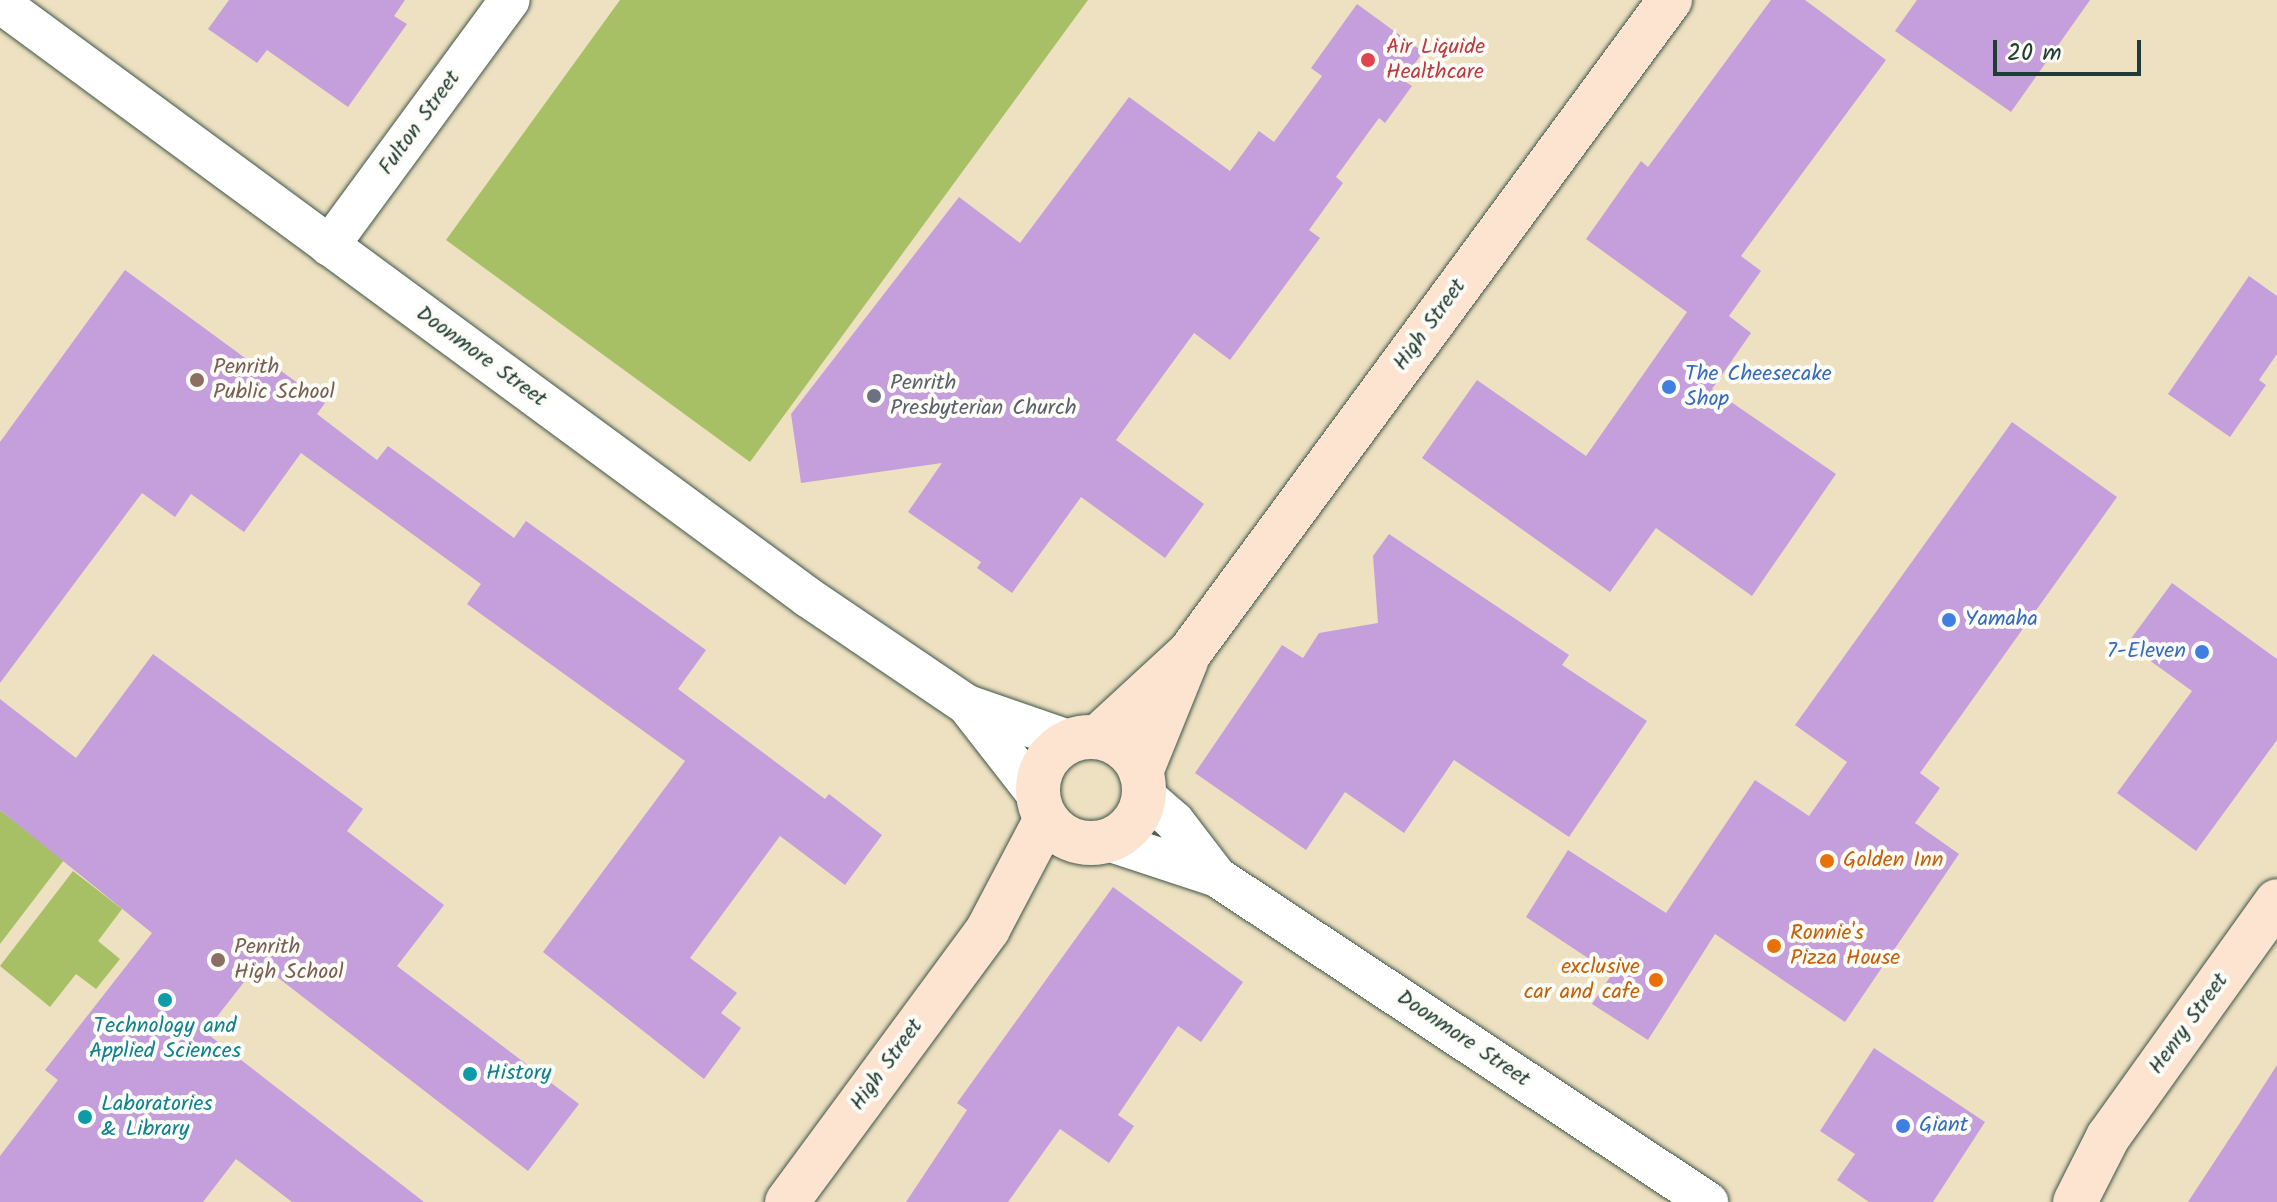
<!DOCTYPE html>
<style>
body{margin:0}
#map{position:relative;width:2277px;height:1202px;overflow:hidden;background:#eee1c1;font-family:Kalam,sans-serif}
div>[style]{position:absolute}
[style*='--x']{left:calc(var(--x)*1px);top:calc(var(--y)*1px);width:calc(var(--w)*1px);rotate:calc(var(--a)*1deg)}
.green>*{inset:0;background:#a7c066}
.building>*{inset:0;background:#c49fdb}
.roads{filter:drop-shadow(0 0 2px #3e5649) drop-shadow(0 0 2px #3e5649)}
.street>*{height:40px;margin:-20px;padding:0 20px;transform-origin:20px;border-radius:20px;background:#fff}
.secondary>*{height:44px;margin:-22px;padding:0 22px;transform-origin:22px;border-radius:22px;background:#fde4d1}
.secondary>.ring{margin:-22px;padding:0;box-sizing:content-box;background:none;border:44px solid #fde4d1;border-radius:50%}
.dots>*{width:22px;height:22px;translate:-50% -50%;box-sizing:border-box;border:4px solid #fdfcf7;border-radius:50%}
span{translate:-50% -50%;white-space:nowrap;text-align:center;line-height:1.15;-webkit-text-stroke:8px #fdfcf7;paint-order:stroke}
.health-label{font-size:22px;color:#be3a42}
.left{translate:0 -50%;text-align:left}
.street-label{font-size:22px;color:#1f3d34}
.education-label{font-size:22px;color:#785e54}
.shop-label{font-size:22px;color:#366cbe}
.right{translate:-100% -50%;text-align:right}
.worship-label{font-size:22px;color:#5b616d}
.food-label{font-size:22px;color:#c56008}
.culture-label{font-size:22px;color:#0d838f}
.scale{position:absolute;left:1993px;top:40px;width:148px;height:36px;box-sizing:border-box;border:4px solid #1f3d34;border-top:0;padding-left:10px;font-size:24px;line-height:28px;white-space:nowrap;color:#1f3d34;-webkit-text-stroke:6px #fdfcf7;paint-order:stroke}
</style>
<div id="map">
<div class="green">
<i style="clip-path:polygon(620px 0,1088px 0,750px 462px,446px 240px)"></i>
<i style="clip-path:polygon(0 810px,64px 860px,0 944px)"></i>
<i style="clip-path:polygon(73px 871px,122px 909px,98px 941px,120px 959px,96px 989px,76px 974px,50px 1007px,0 966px)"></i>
</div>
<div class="building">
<i style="clip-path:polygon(229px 0,405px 0,394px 16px,407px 24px,348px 107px,267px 50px,257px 63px,208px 29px)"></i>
<i style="clip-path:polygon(1771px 0,1805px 0,1886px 60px,1741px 256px,1761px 271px,1729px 316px,1751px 333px,1712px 389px,1836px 474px,1752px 596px,1656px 528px,1610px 592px,1422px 458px,1477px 380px,1586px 456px,1687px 312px,1586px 239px,1641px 161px,1648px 167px)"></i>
<i style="clip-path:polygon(1917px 0,2090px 0,2011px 112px,1895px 31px)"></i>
<i style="clip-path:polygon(1357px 4px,1423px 52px,1403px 80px,1412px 86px,1385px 123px,1379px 118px,1336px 177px,1343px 183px,1309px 230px,1320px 238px,1230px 360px,1194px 333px,1116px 440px,1204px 504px,1165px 558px,1081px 497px,1012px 593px,977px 568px,981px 562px,908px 512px,942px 463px,801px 483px,791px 414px,959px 197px,1020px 243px,1129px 97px,1230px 171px,1259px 131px,1274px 142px,1322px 76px,1311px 68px)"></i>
<i style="clip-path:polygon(125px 270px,256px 366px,262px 357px,325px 403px,317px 414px,377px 460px,388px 446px,514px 538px,526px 521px,706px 650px,678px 689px,825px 799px,829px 794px,882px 835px,845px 885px,780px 836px,690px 958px,737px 993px,721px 1013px,741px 1028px,704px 1079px,543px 952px,685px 761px,467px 604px,481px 584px,301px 453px,244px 532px,191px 494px,175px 517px,142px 493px,0 683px,0 442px)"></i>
<i style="clip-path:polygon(2249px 276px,2277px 296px,2277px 354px,2259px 380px,2266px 385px,2230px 437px,2168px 394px)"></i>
<i style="clip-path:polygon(2012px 422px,2117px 497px,1920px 773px,1940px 788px,1915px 823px,1959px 854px,1845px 1022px,1715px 934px,1648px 1040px,1592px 1004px,1612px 974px,1526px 917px,1568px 850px,1666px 913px,1755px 780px,1809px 816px,1847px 762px,1795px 725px)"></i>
<i style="clip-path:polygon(1389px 534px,1569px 655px,1562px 665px,1647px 721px,1569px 837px,1454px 760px,1404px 833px,1345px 792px,1306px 850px,1195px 773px,1282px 645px,1303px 658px,1319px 633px,1378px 623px,1373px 556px)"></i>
<i style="clip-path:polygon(2172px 583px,2277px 659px,2277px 740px,2196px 851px,2117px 793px,2192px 691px,2127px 644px)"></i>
<i style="clip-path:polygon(153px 654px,363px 809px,347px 831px,444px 905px,397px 966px,579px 1104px,528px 1171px,259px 963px,205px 1032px,424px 1202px,292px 1202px,236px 1159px,203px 1202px,0 1202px,0 1156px,58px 1080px,45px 1070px,152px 933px,0 810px,0 699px,76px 758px)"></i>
<i style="clip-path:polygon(1113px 887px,1243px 982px,1201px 1042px,1178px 1026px,1118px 1115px,1134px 1126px,1109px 1163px,1060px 1129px,1008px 1202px,906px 1202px,967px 1110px,957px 1103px)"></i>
<i style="clip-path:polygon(1874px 1048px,1985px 1122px,1933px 1202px,1869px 1202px,1837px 1180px,1855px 1154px,1820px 1131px)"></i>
<i style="clip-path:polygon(2277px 1065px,2277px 1202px,2188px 1202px,2243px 1118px)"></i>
</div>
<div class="roads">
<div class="street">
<i style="--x:0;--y:3;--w:1004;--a:36.33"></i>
<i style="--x:809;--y:598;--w:191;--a:34.1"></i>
<i style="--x:967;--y:705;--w:110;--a:19.1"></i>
<i style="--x:329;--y:246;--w:305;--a:-53.7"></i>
<i style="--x:967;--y:705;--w:115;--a:52"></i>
<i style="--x:1144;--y:795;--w:40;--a:41"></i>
<i style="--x:1174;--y:821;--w:71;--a:52.5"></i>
<i style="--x:1108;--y:841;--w:115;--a:18.3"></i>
<i style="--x:1217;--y:877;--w:589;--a:33.5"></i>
</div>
<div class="secondary">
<i class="ring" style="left:1038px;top:737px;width:62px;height:62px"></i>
<i style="--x:1098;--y:737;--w:125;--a:-42.7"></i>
<i style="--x:1190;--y:652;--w:810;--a:-53.64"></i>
<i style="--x:1141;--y:772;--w:120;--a:-67.9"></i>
<i style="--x:787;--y:1202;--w:339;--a:-53.6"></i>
<i style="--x:988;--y:929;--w:124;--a:-62.2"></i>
<i style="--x:2075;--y:1202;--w:73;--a:-63.1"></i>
<i style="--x:2108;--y:1137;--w:290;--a:-54.4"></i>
</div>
</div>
<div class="dots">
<i style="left:1368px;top:60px;background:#e0444e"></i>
<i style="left:197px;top:380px;background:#8d6e63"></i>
<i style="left:1669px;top:387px;background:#3f7fe0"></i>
<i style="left:874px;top:396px;background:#6b7280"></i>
<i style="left:1949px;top:620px;background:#3f7fe0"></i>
<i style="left:2202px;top:652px;background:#3f7fe0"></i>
<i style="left:1827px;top:861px;background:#e8710a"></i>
<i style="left:1774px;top:946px;background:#e8710a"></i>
<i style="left:218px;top:960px;background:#8d6e63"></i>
<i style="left:1656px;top:980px;background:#e8710a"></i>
<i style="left:165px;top:1000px;background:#0f9aa8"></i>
<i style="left:470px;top:1074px;background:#0f9aa8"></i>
<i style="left:85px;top:1117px;background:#0f9aa8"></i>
<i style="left:1903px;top:1126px;background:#3f7fe0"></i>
</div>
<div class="health-label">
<span class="left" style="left:1386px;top:60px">Air Liquide<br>Healthcare</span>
</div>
<div class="street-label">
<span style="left:420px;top:123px;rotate:-54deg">Fulton Street</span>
<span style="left:1430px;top:325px;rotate:-54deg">High Street</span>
<span style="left:481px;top:357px;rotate:36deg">Doonmore Street</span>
<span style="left:2189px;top:1024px;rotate:-54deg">Henry Street</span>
<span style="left:1463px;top:1039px;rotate:34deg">Doonmore Street</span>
<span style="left:887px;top:1065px;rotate:-54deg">High Street</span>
</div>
<div class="education-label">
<span class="left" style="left:213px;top:380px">Penrith<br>Public School</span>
<span class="left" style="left:234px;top:960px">Penrith<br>High School</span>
</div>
<div class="shop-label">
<span class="left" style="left:1685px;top:387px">The Cheesecake<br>Shop</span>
<span class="left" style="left:1965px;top:620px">Yamaha</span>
<span class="right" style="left:2186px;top:652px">7-Eleven</span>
<span class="left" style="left:1919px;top:1126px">Giant</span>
</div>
<div class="worship-label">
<span class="left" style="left:890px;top:396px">Penrith<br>Presbyterian Church</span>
</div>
<div class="food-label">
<span class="left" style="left:1843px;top:861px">Golden Inn</span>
<span class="left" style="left:1790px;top:946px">Ronnie's<br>Pizza House</span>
<span class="right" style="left:1640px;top:980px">exclusive<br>car and cafe</span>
</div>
<div class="culture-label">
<span style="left:165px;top:1039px">Technology and<br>Applied Sciences</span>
<span class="left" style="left:486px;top:1074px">History</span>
<span class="left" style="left:101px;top:1117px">Laboratories<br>&amp; Library</span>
</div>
<div class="scale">20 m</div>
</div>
